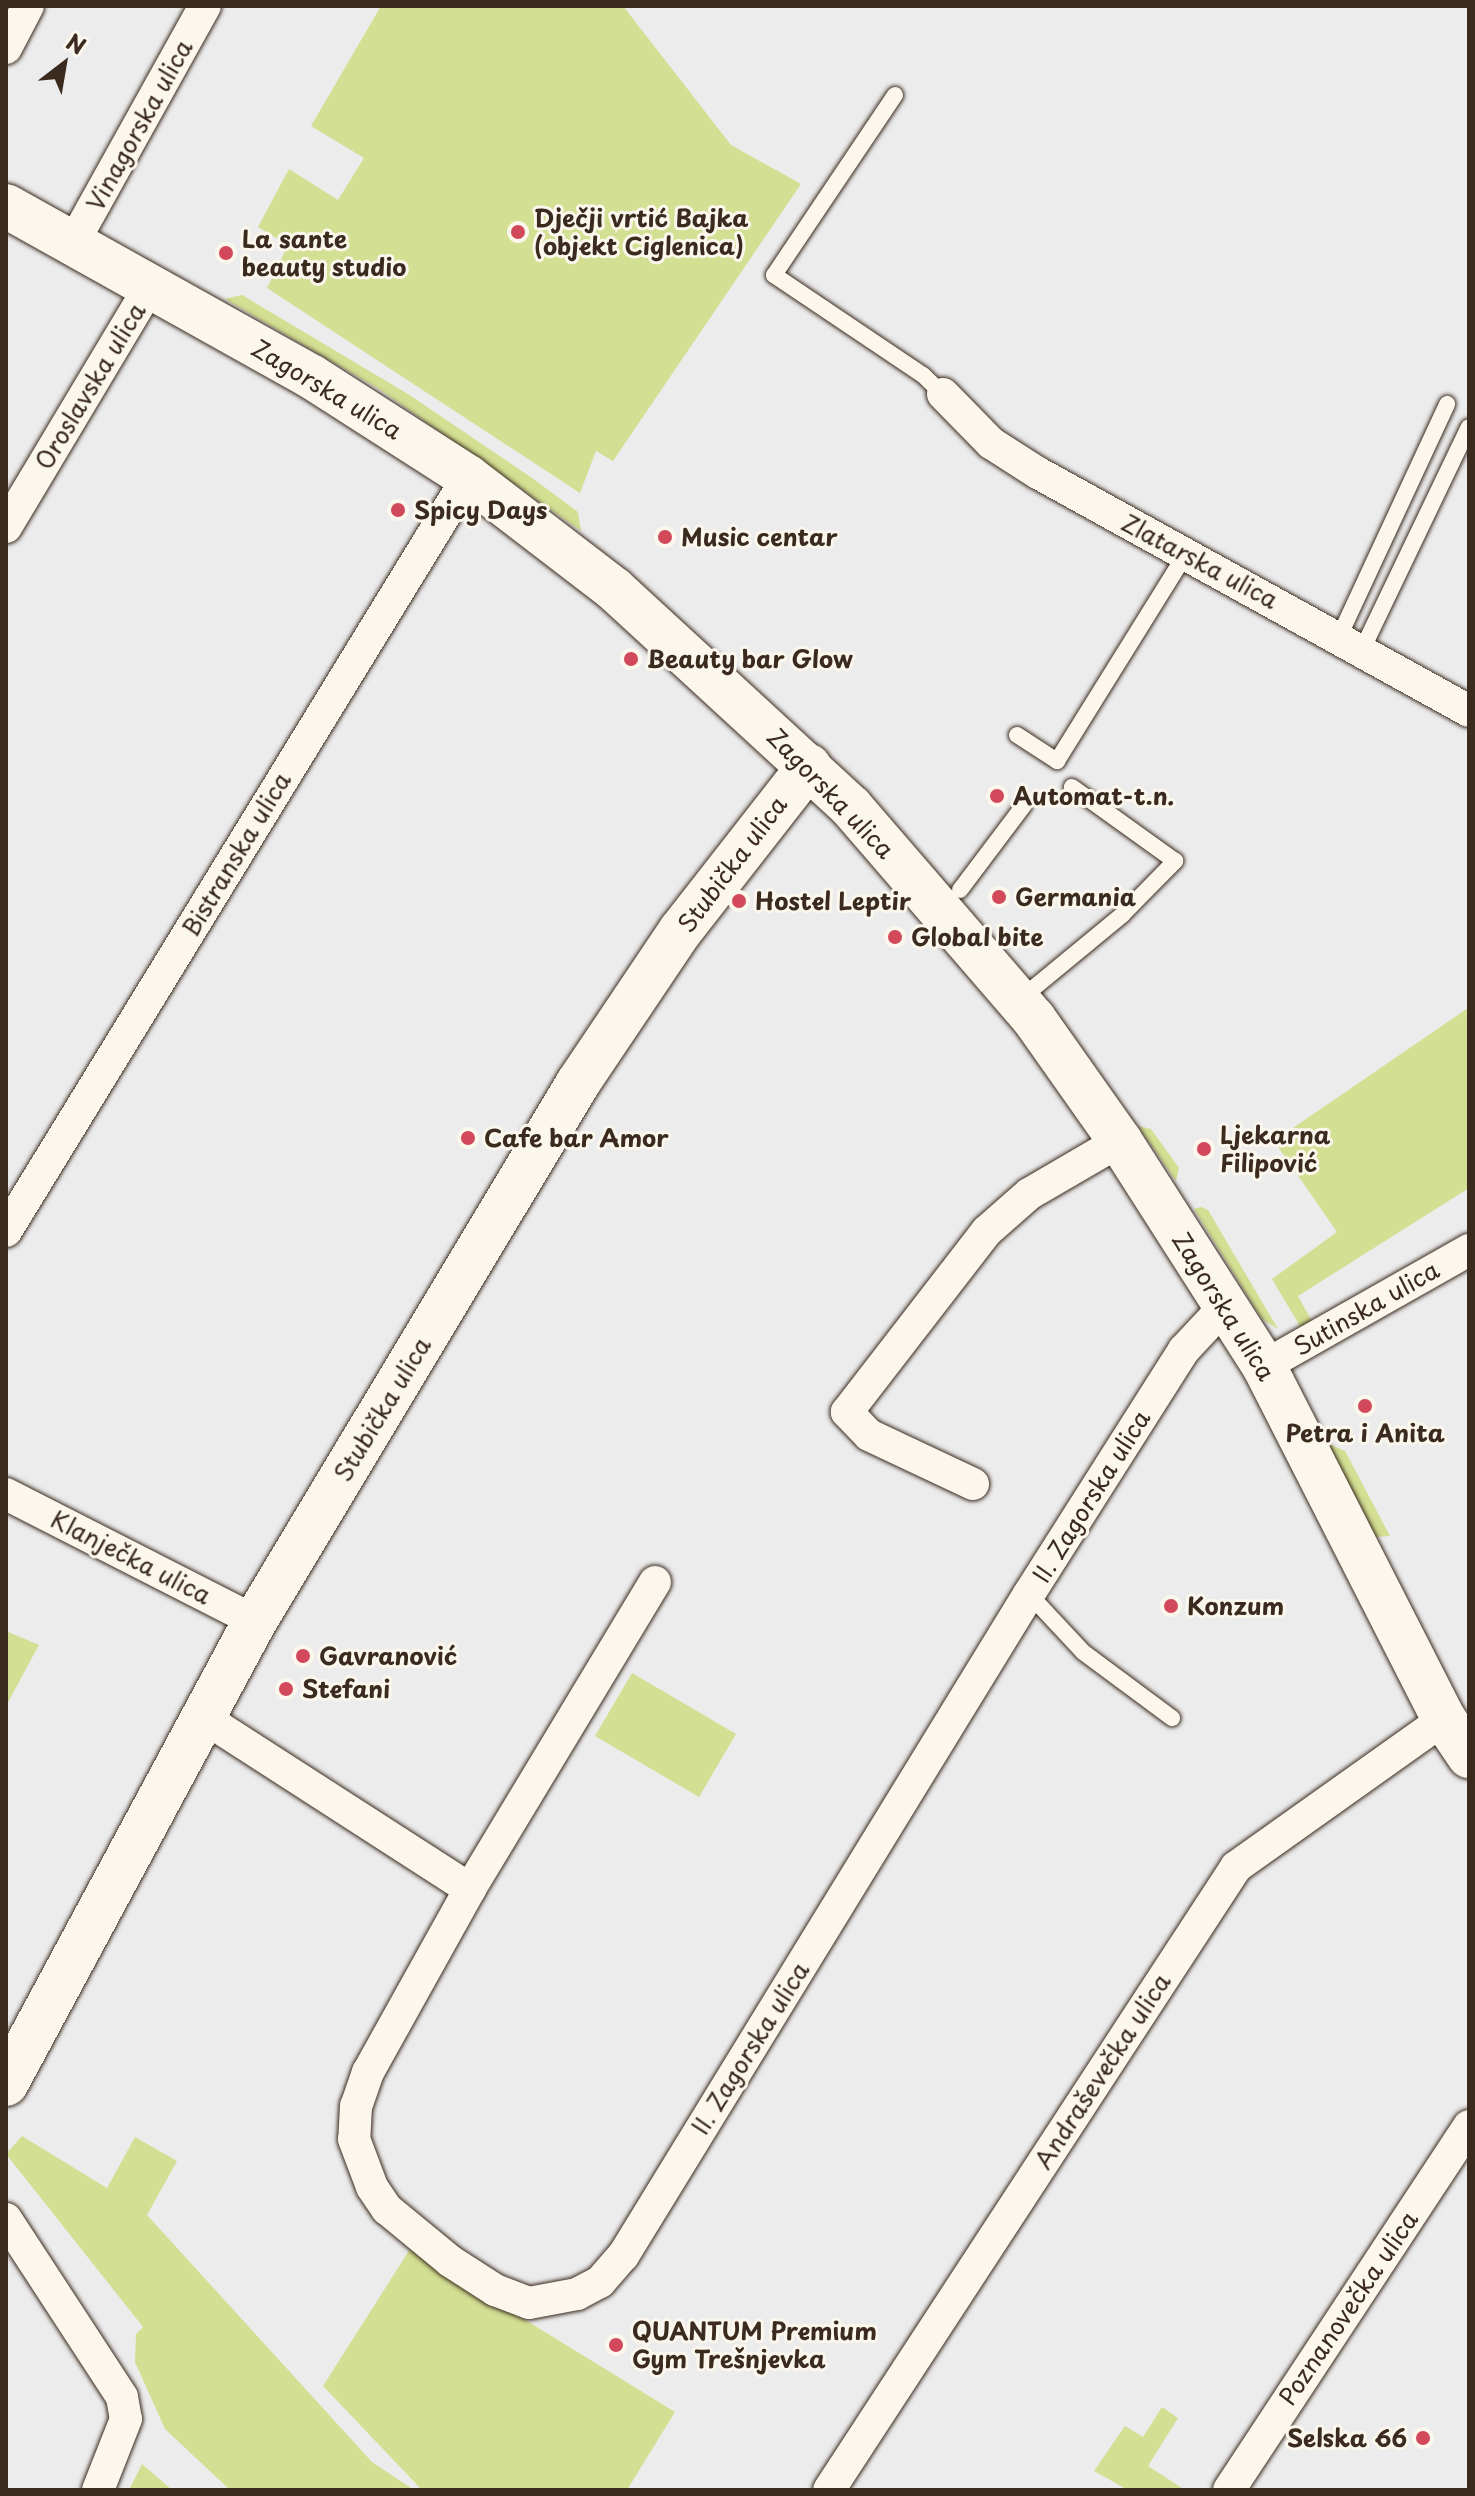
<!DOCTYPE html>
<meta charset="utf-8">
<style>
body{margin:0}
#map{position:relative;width:1475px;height:2496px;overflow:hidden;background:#ececed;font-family:"Playpen Sans",sans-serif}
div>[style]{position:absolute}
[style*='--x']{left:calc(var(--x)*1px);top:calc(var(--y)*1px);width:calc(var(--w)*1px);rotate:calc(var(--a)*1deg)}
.green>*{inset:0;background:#d3df92}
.roads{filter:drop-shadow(0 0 2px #3b2a1e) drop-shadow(0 0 2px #3b2a1e)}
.lane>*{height:16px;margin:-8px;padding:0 8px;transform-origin:8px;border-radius:8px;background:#fbf7ec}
.street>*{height:32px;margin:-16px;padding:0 16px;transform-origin:16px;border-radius:16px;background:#fbf7ec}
.secondary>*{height:44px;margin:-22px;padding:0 22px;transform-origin:22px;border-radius:22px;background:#fbf7ec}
.dots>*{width:22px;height:22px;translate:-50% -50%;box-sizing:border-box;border:4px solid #fbf7ec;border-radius:50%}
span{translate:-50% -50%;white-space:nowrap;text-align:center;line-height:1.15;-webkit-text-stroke:6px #fbf7ec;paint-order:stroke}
.street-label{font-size:24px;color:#3b2a1e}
.poi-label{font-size:24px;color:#3b2a1e;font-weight:700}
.left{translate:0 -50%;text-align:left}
.right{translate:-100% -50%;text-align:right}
.frame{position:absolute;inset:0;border:8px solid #3b2a1e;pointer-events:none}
.north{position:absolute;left:24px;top:24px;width:80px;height:80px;-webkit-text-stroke:6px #fbf7ec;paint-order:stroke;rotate:31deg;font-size:22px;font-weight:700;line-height:32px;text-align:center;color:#3b2a1e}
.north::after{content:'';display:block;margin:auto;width:28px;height:36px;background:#3b2a1e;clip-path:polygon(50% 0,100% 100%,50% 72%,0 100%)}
</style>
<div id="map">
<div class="green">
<i style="clip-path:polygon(381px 6px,623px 6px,731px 145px,801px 184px,613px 461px,596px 451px,580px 493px,267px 288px,288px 245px,258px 227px,289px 169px,338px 200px,364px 158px,311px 126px)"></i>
<i style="clip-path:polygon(242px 295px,408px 394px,532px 478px,578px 512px,581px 531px,379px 389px,225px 299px)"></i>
<i style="clip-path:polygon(1468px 1008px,1469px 1188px,1298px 1296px,1313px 1323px,1301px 1328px,1272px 1279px,1337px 1232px,1274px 1141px)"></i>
<i style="clip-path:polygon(1138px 1126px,1151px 1129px,1179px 1168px,1176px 1181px)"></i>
<i style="clip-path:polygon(1201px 1207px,1208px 1210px,1278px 1329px,1262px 1319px,1194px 1209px)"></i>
<i style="clip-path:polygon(1329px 1444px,1345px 1451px,1390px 1536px,1375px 1537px)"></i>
<i style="clip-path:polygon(6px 1631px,39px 1645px,6px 1706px)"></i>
<i style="clip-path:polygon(632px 1673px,736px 1734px,699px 1797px,595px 1736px)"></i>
<i style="clip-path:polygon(22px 2136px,107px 2188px,135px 2137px,177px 2161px,147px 2215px,372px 2462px,414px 2490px,230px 2490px,165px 2429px,135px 2362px,136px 2334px,143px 2327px,6px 2154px)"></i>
<i style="clip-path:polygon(410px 2249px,675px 2412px,627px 2490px,422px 2490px,323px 2386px)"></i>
<i style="clip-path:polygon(1162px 2407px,1178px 2418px,1148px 2466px,1185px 2490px,1128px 2490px,1094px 2471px,1125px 2426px,1143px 2437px)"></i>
<i style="clip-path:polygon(142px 2464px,172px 2490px,129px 2490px)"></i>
</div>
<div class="roads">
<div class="lane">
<i style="--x:895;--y:95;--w:217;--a:123.9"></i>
<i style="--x:774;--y:275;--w:179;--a:33.9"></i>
<i style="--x:923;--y:375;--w:28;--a:44"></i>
<i style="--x:1339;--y:637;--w:257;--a:-65.1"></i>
<i style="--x:1362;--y:650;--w:247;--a:-64.4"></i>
<i style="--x:1017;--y:735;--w:48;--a:33"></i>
<i style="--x:1057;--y:761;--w:244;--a:-58.1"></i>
<i style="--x:960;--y:890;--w:106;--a:-53"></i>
<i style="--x:1019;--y:1000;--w:134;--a:-39.5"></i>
<i style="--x:1122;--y:915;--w:76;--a:-45.5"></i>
<i style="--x:1175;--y:861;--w:127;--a:-144.3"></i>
<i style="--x:1029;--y:1594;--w:79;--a:47"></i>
<i style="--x:1083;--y:1652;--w:111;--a:36.6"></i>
</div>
<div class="street">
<i style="--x:6;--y:48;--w:47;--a:-62.4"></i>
<i style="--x:73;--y:243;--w:271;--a:-60.9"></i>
<i style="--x:943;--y:394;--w:69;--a:45.6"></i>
<i style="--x:991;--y:443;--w:56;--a:32.6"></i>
<i style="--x:1038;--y:473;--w:492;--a:28.9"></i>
<i style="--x:6;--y:527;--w:281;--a:-59.1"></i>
<i style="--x:6;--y:1231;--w:884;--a:-58.5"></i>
<i style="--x:1264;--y:1366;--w:236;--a:-29.5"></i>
<i style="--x:973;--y:1484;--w:115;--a:-154.8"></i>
<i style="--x:869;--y:1435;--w:32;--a:-134"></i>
<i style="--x:847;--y:1412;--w:229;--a:-52.3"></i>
<i style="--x:987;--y:1231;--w:56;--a:-41.4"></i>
<i style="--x:1029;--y:1194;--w:105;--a:-30.2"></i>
<i style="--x:6;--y:1494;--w:280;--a:27"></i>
<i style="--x:655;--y:1582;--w:358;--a:121.1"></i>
<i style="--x:470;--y:1889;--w:210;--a:119.1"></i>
<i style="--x:368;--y:2072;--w:36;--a:109"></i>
<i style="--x:356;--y:2106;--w:33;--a:93"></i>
<i style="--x:354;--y:2139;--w:51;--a:69.4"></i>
<i style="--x:372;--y:2187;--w:27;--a:56"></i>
<i style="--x:387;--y:2209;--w:82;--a:39.5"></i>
<i style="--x:450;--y:2261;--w:54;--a:32.8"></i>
<i style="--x:495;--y:2290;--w:36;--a:21"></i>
<i style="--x:529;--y:2303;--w:49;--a:-10.6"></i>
<i style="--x:577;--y:2294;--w:26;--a:-28"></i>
<i style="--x:600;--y:2282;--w:35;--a:-49"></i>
<i style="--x:623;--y:2256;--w:777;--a:-58.48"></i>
<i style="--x:1029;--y:1594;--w:289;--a:-57.6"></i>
<i style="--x:1184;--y:1350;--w:60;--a:-47"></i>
<i style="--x:206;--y:1719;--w:314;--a:32.8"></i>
<i style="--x:6;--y:2219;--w:212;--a:56.9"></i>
<i style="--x:122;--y:2397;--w:22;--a:80"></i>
<i style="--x:126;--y:2419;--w:76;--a:111.5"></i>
<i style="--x:829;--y:2490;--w:744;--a:-56.84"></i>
<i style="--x:1236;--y:1867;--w:255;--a:-35.4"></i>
<i style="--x:1229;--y:2490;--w:436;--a:-56.6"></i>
</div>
<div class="secondary">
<i style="--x:6;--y:206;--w:351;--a:29.2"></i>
<i style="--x:312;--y:377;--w:185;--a:32.7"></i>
<i style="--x:468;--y:477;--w:184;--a:37.5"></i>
<i style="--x:614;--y:589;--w:322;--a:42.6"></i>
<i style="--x:851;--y:807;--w:280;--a:49.2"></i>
<i style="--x:1034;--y:1019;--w:149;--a:54.8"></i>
<i style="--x:1120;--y:1141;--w:267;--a:57.4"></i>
<i style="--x:1264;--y:1366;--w:396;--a:63"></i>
<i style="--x:1444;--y:1719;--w:45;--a:56"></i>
<i style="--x:6;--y:2084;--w:526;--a:-61.73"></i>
<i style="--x:255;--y:1621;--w:628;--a:-59.02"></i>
<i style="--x:578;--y:1083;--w:184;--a:-56.1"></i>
<i style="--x:681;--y:930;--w:208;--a:-52"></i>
</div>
</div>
<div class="dots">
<i style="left:518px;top:232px;background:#d1495b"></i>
<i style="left:226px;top:253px;background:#d1495b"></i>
<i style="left:398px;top:510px;background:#d1495b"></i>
<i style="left:665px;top:537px;background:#d1495b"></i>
<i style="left:631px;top:659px;background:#d1495b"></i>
<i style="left:997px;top:796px;background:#d1495b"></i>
<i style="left:999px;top:897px;background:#d1495b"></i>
<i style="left:739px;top:901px;background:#d1495b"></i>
<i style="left:895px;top:937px;background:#d1495b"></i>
<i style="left:468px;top:1138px;background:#d1495b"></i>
<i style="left:1204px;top:1149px;background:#d1495b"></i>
<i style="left:1365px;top:1406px;background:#d1495b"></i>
<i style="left:1171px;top:1606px;background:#d1495b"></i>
<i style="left:303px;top:1656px;background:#d1495b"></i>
<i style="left:286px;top:1689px;background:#d1495b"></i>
<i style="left:616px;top:2345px;background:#d1495b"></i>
<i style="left:1423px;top:2438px;background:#d1495b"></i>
</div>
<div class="street-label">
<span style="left:139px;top:125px;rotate:-61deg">Vinagorska ulica</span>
<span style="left:90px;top:386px;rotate:-59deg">Oroslavska ulica</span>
<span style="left:327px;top:389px;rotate:31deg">Zagorska ulica</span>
<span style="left:1200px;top:561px;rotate:28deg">Zlatarska ulica</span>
<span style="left:831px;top:793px;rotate:46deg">Zagorska ulica</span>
<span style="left:236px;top:854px;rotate:-59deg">Bistranska ulica</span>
<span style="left:732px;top:864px;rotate:-53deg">Stubička ulica</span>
<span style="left:1224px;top:1306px;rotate:58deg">Zagorska ulica</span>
<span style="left:1366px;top:1308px;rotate:-30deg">Sutinska ulica</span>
<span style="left:382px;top:1409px;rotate:-59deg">Stubička ulica</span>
<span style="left:1091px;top:1496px;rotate:-58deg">II. Zagorska ulica</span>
<span style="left:131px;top:1557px;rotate:27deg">Klanječka ulica</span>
<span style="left:750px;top:2048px;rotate:-58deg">II. Zagorska ulica</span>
<span style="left:1102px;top:2071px;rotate:-57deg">Andraševečka ulica</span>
<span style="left:1348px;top:2308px;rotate:-56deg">Poznanovečka ulica</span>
</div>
<div class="poi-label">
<span class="left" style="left:534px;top:232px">Dječji vrtić Bajka<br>(objekt Ciglenica)</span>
<span class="left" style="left:242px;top:253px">La sante<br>beauty studio</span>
<span class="left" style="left:414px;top:510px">Spicy Days</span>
<span class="left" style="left:681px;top:537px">Music centar</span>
<span class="left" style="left:647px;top:659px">Beauty bar Glow</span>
<span class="left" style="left:1013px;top:796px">Automat-t.n.</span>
<span class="left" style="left:1015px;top:897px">Germania</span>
<span class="left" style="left:755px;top:901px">Hostel Leptir</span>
<span class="left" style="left:911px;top:937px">Global bite</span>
<span class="left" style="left:1220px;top:1149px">Ljekarna<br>Filipović</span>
<span class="left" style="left:484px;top:1138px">Cafe bar Amor</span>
<span style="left:1365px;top:1433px">Petra i Anita</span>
<span class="left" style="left:1187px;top:1606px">Konzum</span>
<span class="left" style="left:319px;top:1656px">Gavranović</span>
<span class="left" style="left:302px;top:1689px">Stefani</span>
<span class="left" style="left:632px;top:2345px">QUANTUM Premium<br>Gym Trešnjevka</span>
<span class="right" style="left:1407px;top:2438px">Selska 66</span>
</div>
<div class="frame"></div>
<div class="north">N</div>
</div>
